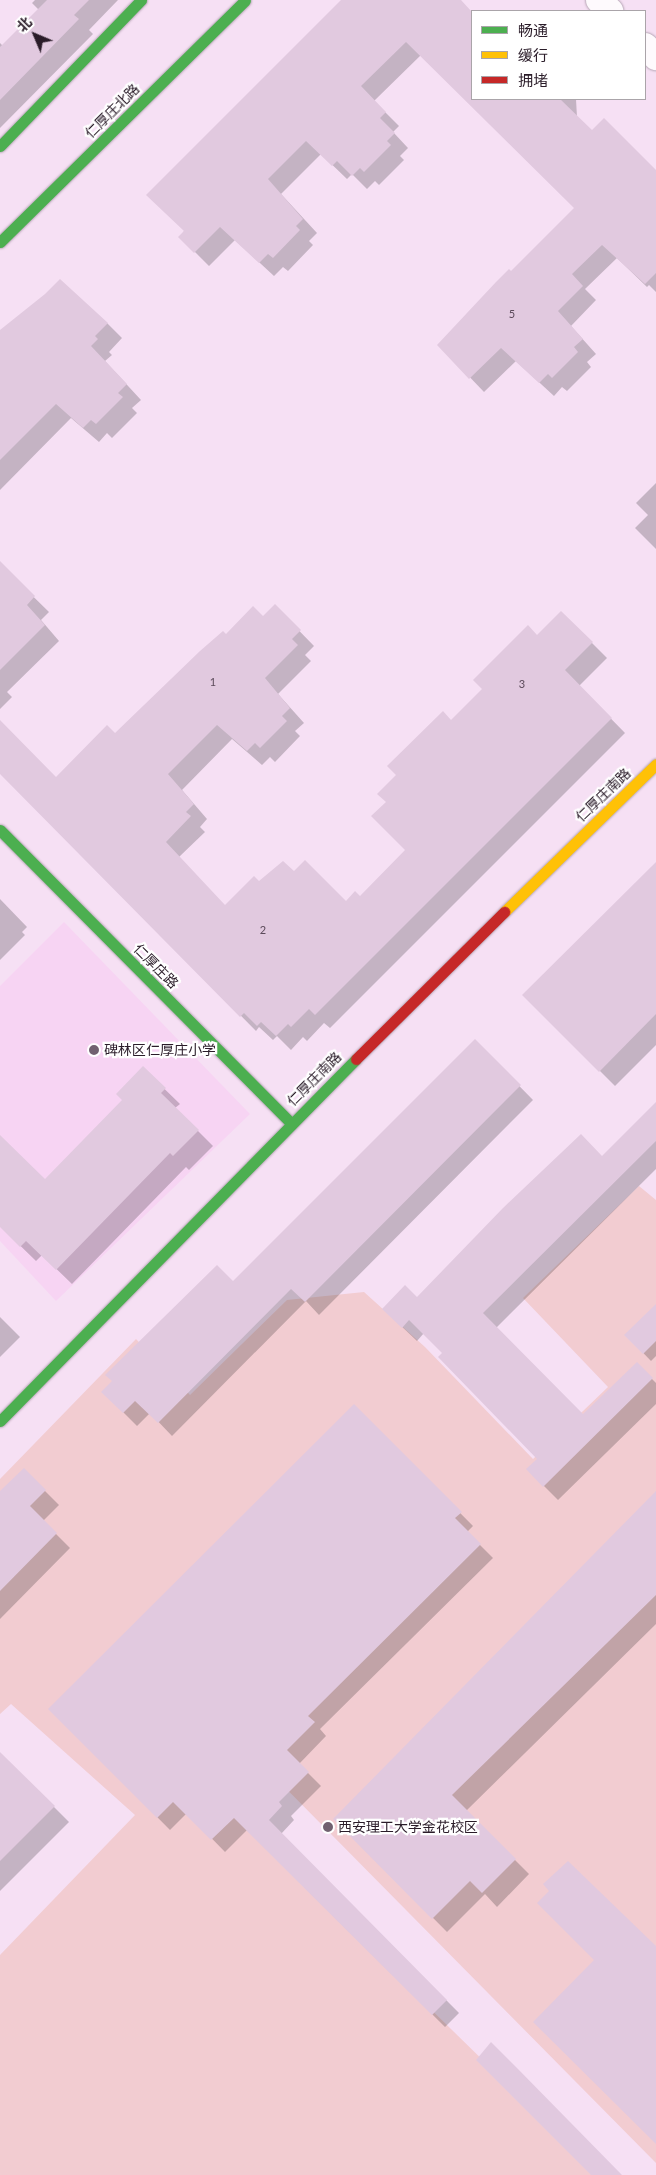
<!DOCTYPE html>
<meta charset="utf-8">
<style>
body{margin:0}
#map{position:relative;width:656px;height:2175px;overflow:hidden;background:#f6e0f4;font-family:Lato,"Noto Sans SC",sans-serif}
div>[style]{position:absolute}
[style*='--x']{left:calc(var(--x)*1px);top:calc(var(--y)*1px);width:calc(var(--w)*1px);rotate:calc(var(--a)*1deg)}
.built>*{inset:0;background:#f7d4f3}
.green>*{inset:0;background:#f2ccd1}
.shadow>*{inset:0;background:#0003}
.building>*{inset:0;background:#e1c9df}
.roads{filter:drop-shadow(0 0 1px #b5a5b4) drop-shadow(0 0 1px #b5a5b4)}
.street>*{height:26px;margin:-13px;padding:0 13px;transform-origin:13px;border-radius:13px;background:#fefafd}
.fast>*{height:11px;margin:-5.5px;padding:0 5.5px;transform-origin:5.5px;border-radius:5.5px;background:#4caf50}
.slow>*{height:11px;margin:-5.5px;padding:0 5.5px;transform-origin:5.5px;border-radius:5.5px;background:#ffc107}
.jam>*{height:11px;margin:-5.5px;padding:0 5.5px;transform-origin:5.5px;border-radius:5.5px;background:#c62828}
.dots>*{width:14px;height:14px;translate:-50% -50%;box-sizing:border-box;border:2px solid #fff;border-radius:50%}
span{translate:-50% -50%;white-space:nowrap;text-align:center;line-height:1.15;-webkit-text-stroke:4.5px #fff;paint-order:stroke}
.number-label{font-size:11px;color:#5b4a5a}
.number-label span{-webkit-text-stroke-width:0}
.street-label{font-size:14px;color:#2a1c29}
.poi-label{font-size:14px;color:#2a1c29}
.left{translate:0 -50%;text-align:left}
.legend{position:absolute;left:471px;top:10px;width:175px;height:90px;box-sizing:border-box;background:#fff;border:1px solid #aaa4a9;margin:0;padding:6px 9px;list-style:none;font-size:15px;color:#2a1c29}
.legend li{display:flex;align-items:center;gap:10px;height:25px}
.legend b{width:25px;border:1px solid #aaa4a9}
.north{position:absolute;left:10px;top:10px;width:50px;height:50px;-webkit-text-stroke:4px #fff;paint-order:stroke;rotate:315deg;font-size:14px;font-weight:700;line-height:20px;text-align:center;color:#2a1c29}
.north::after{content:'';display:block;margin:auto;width:18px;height:22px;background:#2a1c29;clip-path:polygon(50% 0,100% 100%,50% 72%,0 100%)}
</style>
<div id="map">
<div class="built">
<i style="clip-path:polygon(64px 922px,250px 1114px,56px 1301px,0 1241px,0 986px)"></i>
</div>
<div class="green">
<i style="clip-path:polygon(639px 1186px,656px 1200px,656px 2163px,243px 1745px,203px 1786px,600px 2175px,0 2175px,0 1955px,135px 1815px,11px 1704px,0 1714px,0 1479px,136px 1339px,190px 1395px,287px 1300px,364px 1292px,425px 1347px,533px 1459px,608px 1387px,523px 1298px)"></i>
</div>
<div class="shadow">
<i style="clip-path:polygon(35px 0,118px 0,89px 30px,93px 34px,0 128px,0 43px,3px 46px,39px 10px,32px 3px)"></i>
<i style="clip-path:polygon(343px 0,459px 0,472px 13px,472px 99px,576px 99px,577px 117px,592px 132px,656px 172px,656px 292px,649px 285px,647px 287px,617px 258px,585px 289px,596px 300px,571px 326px,596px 354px,587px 362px,591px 367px,567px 391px,562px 387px,554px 396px,516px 361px,484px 392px,439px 345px,575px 208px,421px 55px,374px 101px,399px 126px,393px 132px,408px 148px,400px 156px,404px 160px,379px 185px,375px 181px,367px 189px,352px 174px,347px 179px,321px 154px,281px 194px,317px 233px,309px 241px,313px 245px,288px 271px,283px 267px,274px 276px,235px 240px,209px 266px,180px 237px)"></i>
<i style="clip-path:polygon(107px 323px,122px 338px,109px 352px,112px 355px,105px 361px,141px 400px,132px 408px,137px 413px,112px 438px,107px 433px,99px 442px,71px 418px,0 490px,0 331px)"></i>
<i style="clip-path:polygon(656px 483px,656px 549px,635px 528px,648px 515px,636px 503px)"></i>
<i style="clip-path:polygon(0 564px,49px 612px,41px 620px,59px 641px,7px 692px,12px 697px,0 709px)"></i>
<i style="clip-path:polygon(275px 606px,314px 646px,305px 655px,311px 661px,278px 694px,304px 723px,295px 731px,300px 736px,275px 762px,270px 757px,262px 765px,232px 739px,182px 790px,207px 819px,200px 827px,205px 832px,179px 857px,225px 907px,259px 883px,294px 873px,346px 902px,360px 898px,407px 850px,387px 802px,452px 721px,561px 612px,607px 658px,579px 686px,625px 733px,330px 1028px,324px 1023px,307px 1041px,303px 1037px,291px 1050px,277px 1036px,273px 1040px,259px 1027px,256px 1031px,0 772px,0 722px,56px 778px,115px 735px,226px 635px,263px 618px)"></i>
<i style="clip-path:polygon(656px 863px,656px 1045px,615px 1086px,524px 995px)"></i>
<i style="clip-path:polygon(0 899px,27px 927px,22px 932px,25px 935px,0 960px)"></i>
<i style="clip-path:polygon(475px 1041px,533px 1100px,319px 1315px,306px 1301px,172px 1436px,150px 1413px,137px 1426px,103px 1392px,113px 1381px,107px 1375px,217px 1266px,233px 1283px)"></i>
<i style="clip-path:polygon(143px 1068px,180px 1104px,175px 1108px,213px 1146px,189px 1170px,186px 1167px,72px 1284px,42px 1255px,36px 1261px,0 1226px,0 1145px,45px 1181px,124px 1101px)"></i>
<i style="clip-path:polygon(656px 1104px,656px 1169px,496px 1328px,583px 1416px,637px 1364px,656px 1383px,656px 1404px,558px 1500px,528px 1470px,539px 1459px,444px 1353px,424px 1333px,417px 1341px,398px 1323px,417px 1299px,602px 1157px)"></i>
<i style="clip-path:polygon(656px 1305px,656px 1356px,651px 1361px,626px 1335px)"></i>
<i style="clip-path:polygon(0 1317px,20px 1337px,0 1357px)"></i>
<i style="clip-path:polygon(354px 1406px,473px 1526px,467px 1532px,493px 1558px,320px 1729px,326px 1736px,299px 1764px,321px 1786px,291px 1816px,294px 1820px,281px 1834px,459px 2013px,445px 2027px,247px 1830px,225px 1852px,187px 1813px,170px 1830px,50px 1709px)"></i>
<i style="clip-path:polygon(24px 1470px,59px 1505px,43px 1521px,70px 1548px,0 1619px,0 1494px)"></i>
<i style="clip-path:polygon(656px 1493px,656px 1624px,466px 1811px,529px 1874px,497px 1907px,485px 1894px,447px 1932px,335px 1819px)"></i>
<i style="clip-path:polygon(0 1753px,69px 1822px,0 1891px)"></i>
</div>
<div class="building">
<i style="clip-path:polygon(47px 0,89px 0,74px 15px,79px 19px,0 100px,0 47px)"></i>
<i style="clip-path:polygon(341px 0,461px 0,472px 12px,472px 99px,560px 99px,592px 130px,604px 118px,656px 170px,656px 273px,645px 284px,602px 245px,572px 274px,583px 286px,558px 311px,583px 339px,574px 347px,578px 352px,552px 378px,548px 374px,539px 383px,501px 348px,469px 379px,437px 345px,496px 282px,509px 269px,511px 271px,574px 208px,406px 42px,361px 86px,386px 112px,380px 118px,395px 133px,387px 141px,391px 145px,364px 172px,360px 168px,352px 176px,337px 161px,332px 166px,306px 141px,268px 179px,303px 219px,296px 226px,300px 230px,273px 258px,268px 254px,259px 263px,220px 227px,194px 253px,178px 237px,184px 231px,146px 195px)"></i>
<i style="clip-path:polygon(60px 279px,108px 323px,95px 336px,98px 339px,91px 346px,127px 384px,118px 393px,123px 397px,96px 424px,91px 420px,83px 428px,56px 404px,0 460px,0 330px,45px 294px)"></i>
<i style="clip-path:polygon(0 561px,35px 596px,27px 605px,45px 625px,0 670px)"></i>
<i style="clip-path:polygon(275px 604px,301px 630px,292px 639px,298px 645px,265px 678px,290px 708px,282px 716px,287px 721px,260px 748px,255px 743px,247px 751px,217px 725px,168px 774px,194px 804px,186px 812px,191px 816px,166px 842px,225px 905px,254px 876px,259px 881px,283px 861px,294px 871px,305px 860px,346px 901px,355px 891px,360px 896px,405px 850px,371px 816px,386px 802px,377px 794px,396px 775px,387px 766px,443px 711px,451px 720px,482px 689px,473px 680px,528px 625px,537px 635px,561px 611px,593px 642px,565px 670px,612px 718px,315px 1015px,309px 1009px,291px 1027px,288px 1024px,276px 1036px,261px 1022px,257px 1026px,244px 1013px,240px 1017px,0 774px,0 720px,56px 777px,107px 725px,115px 733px,200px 651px,223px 631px,226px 634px,253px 606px,263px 616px)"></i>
<i style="clip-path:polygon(656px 862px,656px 1014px,599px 1072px,522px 995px)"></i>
<i style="clip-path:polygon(475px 1039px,521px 1085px,305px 1302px,291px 1289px,158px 1423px,135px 1401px,123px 1413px,101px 1392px,112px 1381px,105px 1375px,217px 1265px,233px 1281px)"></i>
<i style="clip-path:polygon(143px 1066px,166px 1088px,161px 1093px,199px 1130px,173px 1156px,170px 1153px,56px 1270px,26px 1241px,20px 1247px,0 1227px,0 1135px,45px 1179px,122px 1100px,116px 1094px)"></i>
<i style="clip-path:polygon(656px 1102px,656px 1141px,483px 1313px,583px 1414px,637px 1362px,653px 1378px,543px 1487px,526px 1469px,537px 1459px,438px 1357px,442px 1353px,409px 1320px,402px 1328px,382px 1309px,405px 1285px,417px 1297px,503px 1208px,581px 1134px,602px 1156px)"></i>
<i style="clip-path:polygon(656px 1304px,656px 1341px,643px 1354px,624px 1335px)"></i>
<i style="clip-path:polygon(354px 1404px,462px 1512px,455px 1518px,481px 1544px,308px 1716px,315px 1722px,287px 1750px,309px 1772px,279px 1802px,282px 1806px,269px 1820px,447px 2000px,432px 2015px,234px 1818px,211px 1840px,173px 1802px,157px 1818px,48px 1709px)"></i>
<i style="clip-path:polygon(24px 1468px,46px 1490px,30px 1506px,57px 1533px,0 1591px,0 1491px)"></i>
<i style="clip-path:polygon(656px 1491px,656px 1595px,452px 1795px,516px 1859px,482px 1893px,470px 1881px,432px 1919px,333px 1819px)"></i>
<i style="clip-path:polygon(0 1752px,55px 1806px,0 1861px)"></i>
<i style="clip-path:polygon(568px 1861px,656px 1946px,656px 2144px,533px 2022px,594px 1960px,537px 1903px,549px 1891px,543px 1884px)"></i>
<i style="clip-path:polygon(491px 2042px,517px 2068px,622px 2175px,591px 2175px,476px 2060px)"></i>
</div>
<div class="roads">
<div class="street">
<i style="--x:599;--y:0;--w:16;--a:45"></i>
<i style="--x:645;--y:46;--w:16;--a:45"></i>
</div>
<div class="fast">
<i style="--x:0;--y:146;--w:203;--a:-46"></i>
<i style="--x:0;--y:242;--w:344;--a:-44.6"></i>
<i style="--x:0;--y:830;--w:413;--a:45.2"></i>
<i style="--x:0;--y:1421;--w:508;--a:-45.48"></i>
</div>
<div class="slow">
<i style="--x:504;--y:912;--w:212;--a:-44.2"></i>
</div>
<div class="jam">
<i style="--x:356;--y:1059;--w:209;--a:-44.8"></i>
</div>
</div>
<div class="dots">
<i style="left:94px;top:1050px;background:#716170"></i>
<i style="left:328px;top:1827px;background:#716170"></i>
</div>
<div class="number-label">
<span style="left:512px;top:314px">5</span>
<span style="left:213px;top:682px">1</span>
<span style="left:522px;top:684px">3</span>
<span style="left:263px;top:930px">2</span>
</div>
<div class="street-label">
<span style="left:112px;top:111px;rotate:-45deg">仁厚庄北路</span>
<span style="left:603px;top:795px;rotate:-44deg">仁厚庄南路</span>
<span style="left:156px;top:966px;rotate:45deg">仁厚庄路</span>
<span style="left:314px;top:1079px;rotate:-45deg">仁厚庄南路</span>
</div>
<div class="poi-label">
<span class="left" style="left:104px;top:1050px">碑林区仁厚庄小学</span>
<span class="left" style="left:338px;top:1827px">西安理工大学金花校区</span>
</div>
<ul class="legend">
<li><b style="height:6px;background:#4caf50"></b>畅通</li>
<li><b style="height:6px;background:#ffc107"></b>缓行</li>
<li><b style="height:6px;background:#c62828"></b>拥堵</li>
</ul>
<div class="north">北</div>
</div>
